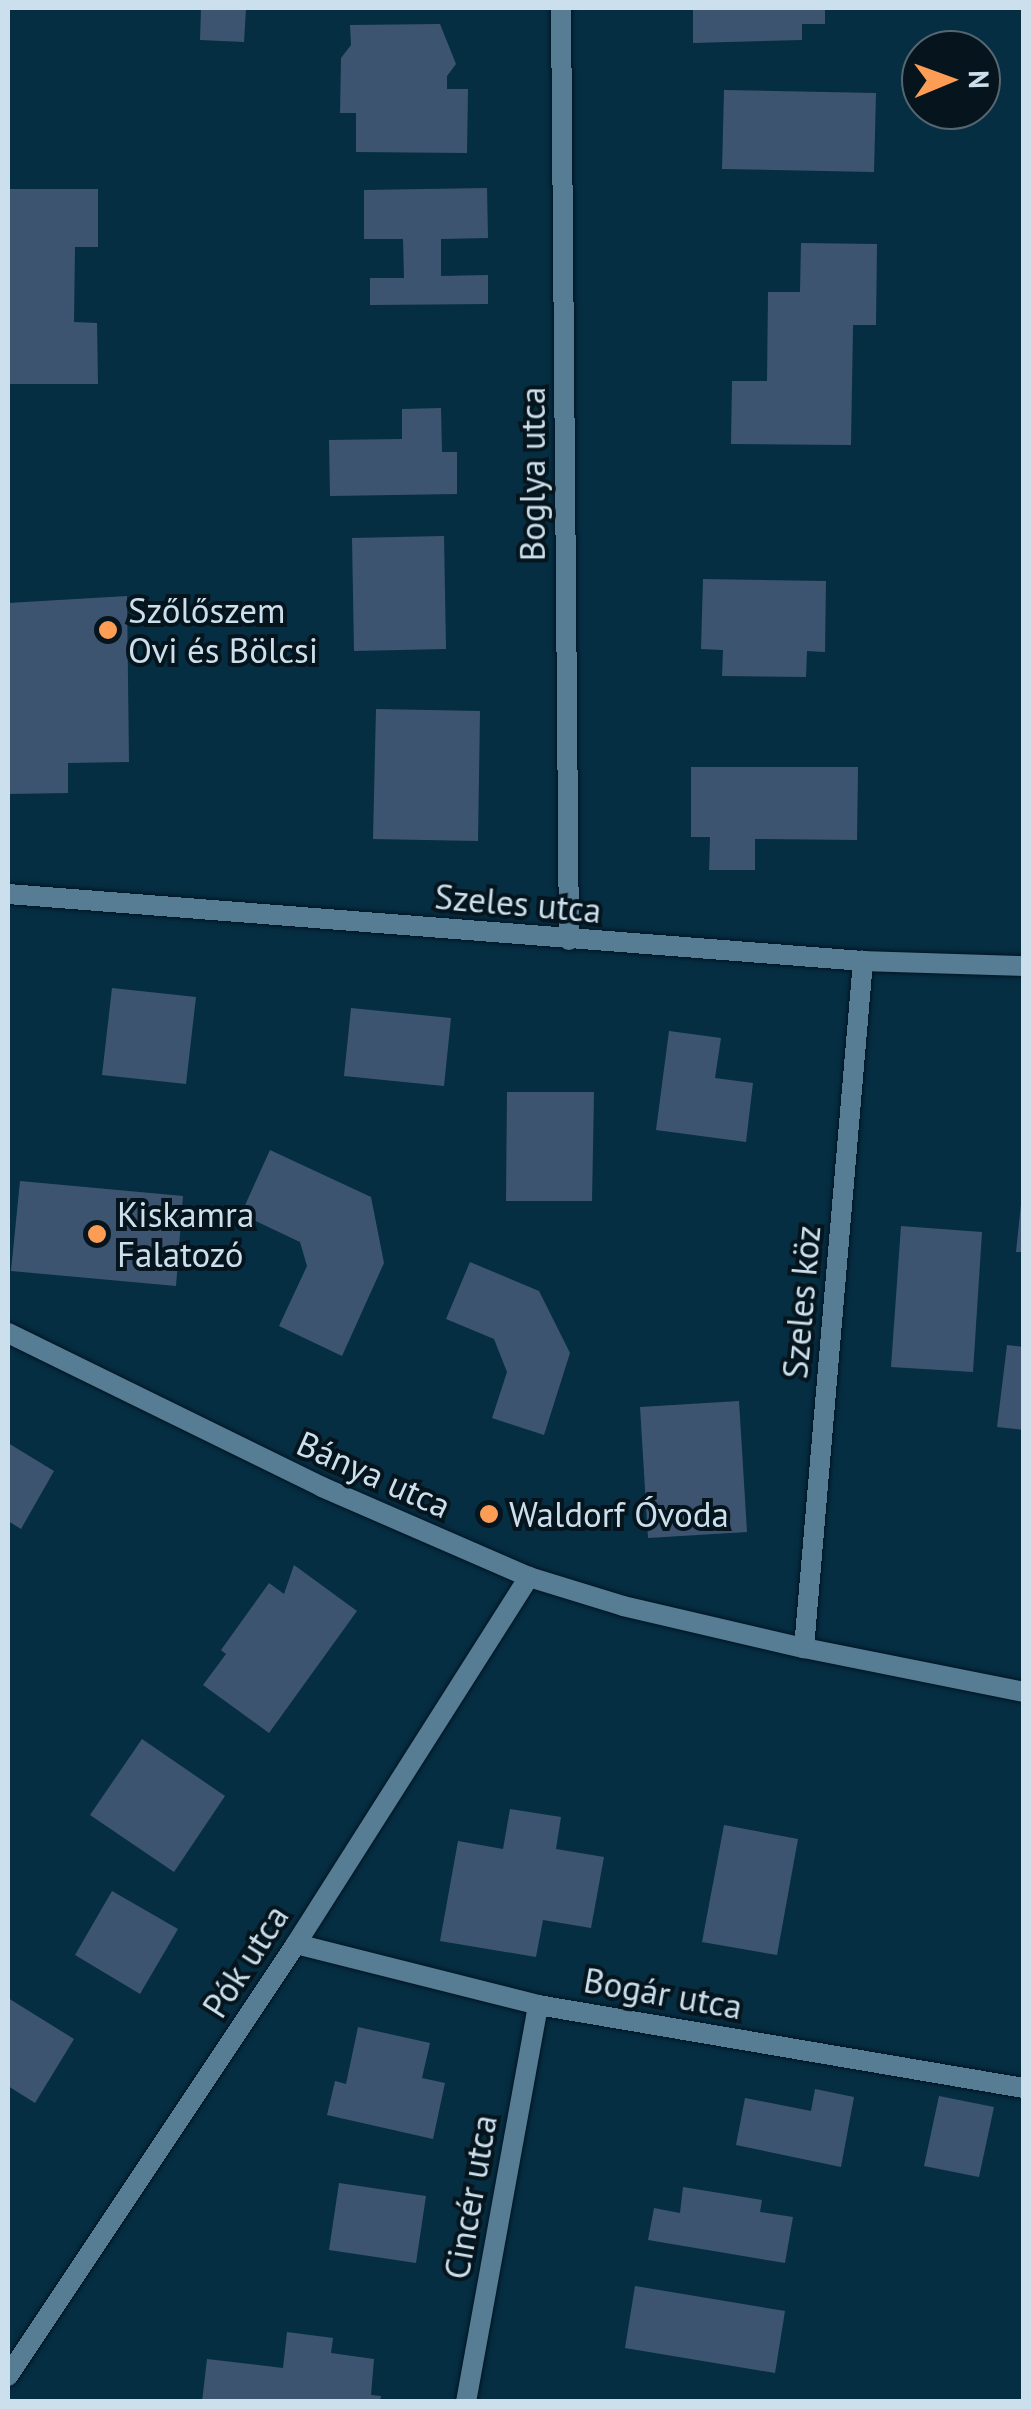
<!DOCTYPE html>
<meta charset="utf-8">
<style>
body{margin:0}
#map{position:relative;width:1031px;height:2409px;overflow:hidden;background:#062e42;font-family:"PT Sans",sans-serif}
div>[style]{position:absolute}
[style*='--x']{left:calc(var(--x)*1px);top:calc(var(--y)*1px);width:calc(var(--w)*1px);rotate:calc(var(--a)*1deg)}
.building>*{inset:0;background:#3d5471}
.roads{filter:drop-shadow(0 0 2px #001524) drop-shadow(0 0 2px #001524)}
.street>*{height:20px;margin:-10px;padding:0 10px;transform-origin:10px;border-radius:10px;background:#577d94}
.dots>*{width:28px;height:28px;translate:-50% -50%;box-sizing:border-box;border:5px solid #06151d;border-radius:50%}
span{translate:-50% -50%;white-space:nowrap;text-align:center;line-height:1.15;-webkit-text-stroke:8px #06151d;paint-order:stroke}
.street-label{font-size:35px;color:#cbdfec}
.poi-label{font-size:35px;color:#cbdfec}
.left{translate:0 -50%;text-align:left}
.frame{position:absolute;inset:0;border:10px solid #cbdfec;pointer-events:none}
.north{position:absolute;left:901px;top:30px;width:100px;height:100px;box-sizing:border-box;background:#06151d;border:2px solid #556670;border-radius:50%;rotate:89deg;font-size:28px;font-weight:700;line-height:40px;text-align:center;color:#cbdfec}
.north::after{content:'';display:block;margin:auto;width:35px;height:45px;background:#fd9d55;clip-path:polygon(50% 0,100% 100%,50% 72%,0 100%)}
</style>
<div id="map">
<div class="building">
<i style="clip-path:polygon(201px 8px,246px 8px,244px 42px,200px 40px)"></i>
<i style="clip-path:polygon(693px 8px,825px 8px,825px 24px,802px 24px,802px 40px,693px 43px)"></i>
<i style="clip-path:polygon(440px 24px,456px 64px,447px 76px,447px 89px,468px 89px,467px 153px,356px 152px,356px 113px,340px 113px,341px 58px,351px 45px,350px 25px)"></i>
<i style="clip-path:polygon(724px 90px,876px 93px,874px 172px,722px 169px)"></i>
<i style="clip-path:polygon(487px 188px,488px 238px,441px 239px,441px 276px,488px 275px,488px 304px,370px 305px,370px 278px,404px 278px,403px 239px,364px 239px,364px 190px)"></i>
<i style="clip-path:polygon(8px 189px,98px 189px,98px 247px,75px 247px,74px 322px,97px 323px,98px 384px,8px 384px)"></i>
<i style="clip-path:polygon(801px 243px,877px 244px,876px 325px,853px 325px,851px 445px,731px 444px,732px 381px,767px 381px,768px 292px,800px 292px)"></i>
<i style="clip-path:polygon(441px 408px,442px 452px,457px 452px,457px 494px,330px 496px,329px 440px,402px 439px,402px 409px)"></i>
<i style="clip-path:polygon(444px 536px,446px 649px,354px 651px,352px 538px)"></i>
<i style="clip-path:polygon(703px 579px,826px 581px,825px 652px,807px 651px,806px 677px,722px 676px,723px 650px,701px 649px)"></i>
<i style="clip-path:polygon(127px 596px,129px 762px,68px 763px,68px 793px,8px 794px,8px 603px)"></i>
<i style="clip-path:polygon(376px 709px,480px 711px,478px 841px,373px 839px)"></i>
<i style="clip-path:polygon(691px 767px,858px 767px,857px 840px,755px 839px,755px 870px,709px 870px,710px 837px,691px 837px)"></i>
<i style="clip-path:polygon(112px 988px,196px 997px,186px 1084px,102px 1075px)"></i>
<i style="clip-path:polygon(351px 1008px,451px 1018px,444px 1086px,344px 1076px)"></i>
<i style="clip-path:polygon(669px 1031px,721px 1038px,715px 1078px,753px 1083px,746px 1142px,656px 1130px)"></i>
<i style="clip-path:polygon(507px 1092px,594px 1092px,592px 1201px,506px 1201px)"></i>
<i style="clip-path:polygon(270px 1150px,371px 1197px,384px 1263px,342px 1356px,279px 1326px,307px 1266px,300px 1242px,241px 1214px)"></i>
<i style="clip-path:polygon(20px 1181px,183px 1196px,176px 1286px,11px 1271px)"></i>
<i style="clip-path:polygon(1021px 1204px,1024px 1204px,1024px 1252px,1016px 1252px)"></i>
<i style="clip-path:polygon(901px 1226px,982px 1232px,973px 1372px,891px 1367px)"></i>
<i style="clip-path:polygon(470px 1262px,539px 1291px,570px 1353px,544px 1435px,492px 1418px,507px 1372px,494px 1339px,446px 1319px)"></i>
<i style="clip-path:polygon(1007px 1345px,1024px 1347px,1024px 1430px,997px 1427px)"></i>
<i style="clip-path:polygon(739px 1401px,747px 1532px,648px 1538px,640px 1407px)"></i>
<i style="clip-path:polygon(8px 1443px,54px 1471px,21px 1529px,8px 1521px)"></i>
<i style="clip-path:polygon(294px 1565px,357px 1611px,269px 1733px,203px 1685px,226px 1654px,221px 1650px,269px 1583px,284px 1594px)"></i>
<i style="clip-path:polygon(142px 1739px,225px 1796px,174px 1872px,90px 1815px)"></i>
<i style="clip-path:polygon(510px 1809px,561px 1817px,556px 1849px,604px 1857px,591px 1928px,543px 1920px,536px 1957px,440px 1941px,458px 1841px,503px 1849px)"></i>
<i style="clip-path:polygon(724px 1825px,798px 1839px,777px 1955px,702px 1942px)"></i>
<i style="clip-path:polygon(112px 1891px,178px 1929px,140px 1994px,75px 1955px)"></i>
<i style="clip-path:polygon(8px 1998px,74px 2039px,35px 2103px,8px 2086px)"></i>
<i style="clip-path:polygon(358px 2027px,430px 2043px,422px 2078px,445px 2083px,433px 2139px,327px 2115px,335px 2081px,346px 2084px)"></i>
<i style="clip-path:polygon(815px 2089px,854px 2097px,841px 2167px,736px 2145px,745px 2098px,811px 2111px)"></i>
<i style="clip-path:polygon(939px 2096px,994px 2107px,979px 2177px,924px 2166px)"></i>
<i style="clip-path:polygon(339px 2183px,426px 2196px,416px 2263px,329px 2250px)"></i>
<i style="clip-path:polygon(683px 2187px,762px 2200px,760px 2212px,793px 2217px,785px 2263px,648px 2240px,654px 2208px,680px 2213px)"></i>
<i style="clip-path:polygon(635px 2286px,785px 2311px,775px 2373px,625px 2348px)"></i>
<i style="clip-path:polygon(287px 2332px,333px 2338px,331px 2353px,374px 2359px,371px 2395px,381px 2396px,380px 2402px,202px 2402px,207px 2359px,283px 2368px)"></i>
</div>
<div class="roads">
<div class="street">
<i style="--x:561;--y:8;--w:932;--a:89.51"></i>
<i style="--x:8;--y:894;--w:858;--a:4.48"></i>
<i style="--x:863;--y:961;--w:161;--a:1.8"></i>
<i style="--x:8;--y:1333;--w:350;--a:26.1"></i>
<i style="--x:322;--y:1487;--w:226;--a:23.5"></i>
<i style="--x:529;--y:1577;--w:98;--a:17.1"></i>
<i style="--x:623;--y:1606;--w:186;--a:13.1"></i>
<i style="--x:804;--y:1648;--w:224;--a:11.3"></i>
<i style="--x:804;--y:1648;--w:690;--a:-85.09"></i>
<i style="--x:296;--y:1944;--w:250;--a:14.1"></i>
<i style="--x:538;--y:2005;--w:493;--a:9.7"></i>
<i style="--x:8;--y:2376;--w:519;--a:-56.31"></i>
<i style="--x:296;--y:1944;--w:435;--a:-57.6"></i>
<i style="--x:466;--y:2402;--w:403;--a:-79.7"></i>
</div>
</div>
<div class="dots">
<i style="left:108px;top:630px;background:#fd9d55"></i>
<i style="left:97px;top:1234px;background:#fd9d55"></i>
<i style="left:489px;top:1514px;background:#fd9d55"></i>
</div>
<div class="street-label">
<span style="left:532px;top:474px;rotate:-90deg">Boglya utca</span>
<span style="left:518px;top:903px;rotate:5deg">Szeles utca</span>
<span style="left:801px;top:1302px;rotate:-85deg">Szeles köz</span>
<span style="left:374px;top:1474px;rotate:24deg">Bánya utca</span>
<span style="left:245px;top:1961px;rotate:-57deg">Pók utca</span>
<span style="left:663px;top:1993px;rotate:10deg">Bogár utca</span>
<span style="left:470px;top:2197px;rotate:-80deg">Cincér utca</span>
</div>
<div class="poi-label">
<span class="left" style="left:128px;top:630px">Szőlőszem<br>Ovi és Bölcsi</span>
<span class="left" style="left:117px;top:1234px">Kiskamra<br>Falatozó</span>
<span class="left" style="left:509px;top:1514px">Waldorf Óvoda</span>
</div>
<div class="frame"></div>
<div class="north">N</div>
</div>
